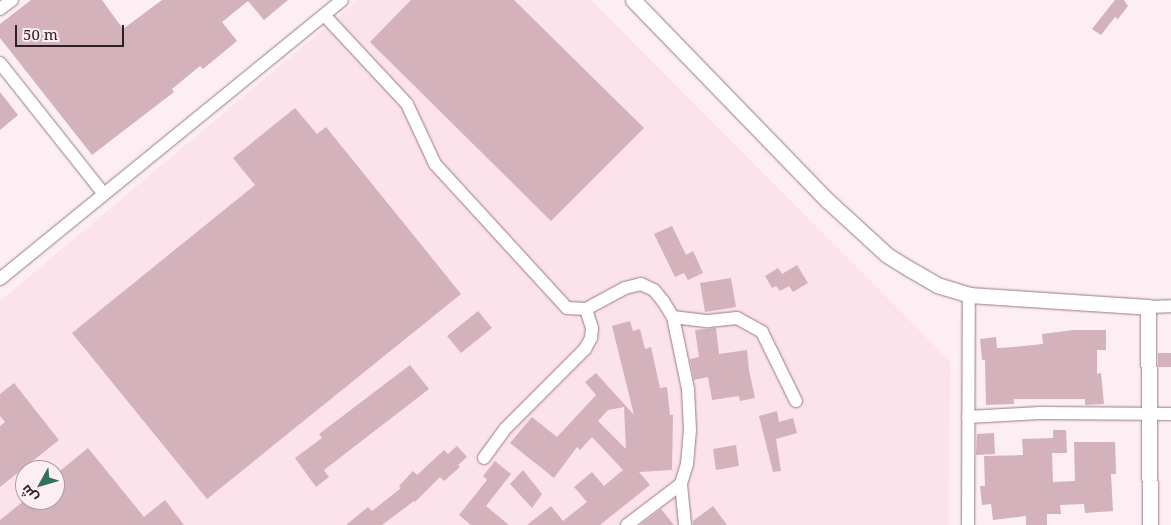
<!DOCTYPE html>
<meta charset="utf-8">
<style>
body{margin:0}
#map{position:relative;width:1171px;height:525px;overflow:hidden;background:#fceef2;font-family:"Noto Serif",Cairo,serif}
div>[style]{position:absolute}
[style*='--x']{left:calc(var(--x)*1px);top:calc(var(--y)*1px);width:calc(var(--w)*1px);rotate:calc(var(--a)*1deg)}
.built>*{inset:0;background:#fce2ea}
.building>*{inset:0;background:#d3b2bc}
.roads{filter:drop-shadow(0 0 1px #987a84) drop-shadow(0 0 1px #987a84)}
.minor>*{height:12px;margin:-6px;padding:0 6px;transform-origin:6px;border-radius:6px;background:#fff}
.tertiary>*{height:15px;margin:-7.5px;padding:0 7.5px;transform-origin:7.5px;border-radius:7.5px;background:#fff}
span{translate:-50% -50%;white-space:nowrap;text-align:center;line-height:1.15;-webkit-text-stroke:4px #fceef2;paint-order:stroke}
.north{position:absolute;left:15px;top:460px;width:50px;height:50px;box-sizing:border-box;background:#fceef2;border:1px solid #a99ca0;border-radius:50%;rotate:231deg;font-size:14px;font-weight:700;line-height:20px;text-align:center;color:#2d2124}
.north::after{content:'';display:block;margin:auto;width:18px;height:22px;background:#2f7060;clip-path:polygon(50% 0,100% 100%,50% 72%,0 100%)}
.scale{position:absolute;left:15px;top:25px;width:109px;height:22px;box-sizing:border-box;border:2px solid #2d2124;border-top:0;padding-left:6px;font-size:15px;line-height:18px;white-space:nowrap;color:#2d2124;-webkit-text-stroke:4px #fceef2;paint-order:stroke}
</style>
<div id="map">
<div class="built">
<i style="clip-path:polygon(evenodd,358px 0,591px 0,950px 361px,949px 525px,0 525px,0 301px,358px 0,25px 470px,55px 470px,55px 500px,25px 500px,25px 470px)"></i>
</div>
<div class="building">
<i style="clip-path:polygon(31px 0,102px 0,123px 29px,162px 0,288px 0,264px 20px,248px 1px,222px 22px,237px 41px,203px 69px,200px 66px,172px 89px,174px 92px,92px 155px,0 38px,0 24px)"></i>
<i style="clip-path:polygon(411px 0,514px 0,644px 128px,551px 221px,370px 42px)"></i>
<i style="clip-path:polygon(1115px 0,1124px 0,1128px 6px,1118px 19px,1115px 17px,1101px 35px,1092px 29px)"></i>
<i style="clip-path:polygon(0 92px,18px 115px,0 130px)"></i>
<i style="clip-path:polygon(295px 108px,317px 134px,326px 127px,461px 294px,207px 499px,72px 333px,255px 185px,233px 158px)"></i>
<i style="clip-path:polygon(672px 226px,686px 255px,693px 251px,703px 273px,688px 280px,684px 273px,675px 277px,654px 234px)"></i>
<i style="clip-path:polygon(797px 265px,808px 283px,793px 292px,789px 286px,780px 291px,776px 286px,772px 288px,765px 276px,778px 268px,782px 274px)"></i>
<i style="clip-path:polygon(731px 278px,736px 307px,705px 312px,700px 283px)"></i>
<i style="clip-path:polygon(478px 311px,492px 328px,461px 353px,447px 336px)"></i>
<i style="clip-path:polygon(evenodd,630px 321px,633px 331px,640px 329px,645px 349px,651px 347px,660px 388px,667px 387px,670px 415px,673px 415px,672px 470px,639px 472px,650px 485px,600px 525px,527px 525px,551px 506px,563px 521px,587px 502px,574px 487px,592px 472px,604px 486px,623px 470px,592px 437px,580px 450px,577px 447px,554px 478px,510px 443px,532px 417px,557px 437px,596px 395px,585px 382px,596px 373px,634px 415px,612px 326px,630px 321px,624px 407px,626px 449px,598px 421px,608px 410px,624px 407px)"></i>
<i style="clip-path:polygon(716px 328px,719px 354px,747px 350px,749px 370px,755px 398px,740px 401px,739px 396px,712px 400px,708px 377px,694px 380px,690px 359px,699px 357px,695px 330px)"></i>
<i style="clip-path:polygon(1074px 330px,1106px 330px,1106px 350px,1097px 350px,1097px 374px,1101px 373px,1104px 404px,1085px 405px,1085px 399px,1014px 399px,1014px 404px,986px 405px,985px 360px,982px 360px,980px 339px,996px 337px,997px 348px,1014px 347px,1043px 344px,1042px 334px)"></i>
<i style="clip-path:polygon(1158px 353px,1171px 353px,1171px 367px,1158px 367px)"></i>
<i style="clip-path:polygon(410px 365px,429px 389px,324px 470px,329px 477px,316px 487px,295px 458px,322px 438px,319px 434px)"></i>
<i style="clip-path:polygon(14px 383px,59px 440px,0 487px,0 426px,5px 422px,0 416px,0 394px)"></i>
<i style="clip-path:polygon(777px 411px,779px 422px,793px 418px,797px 433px,776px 439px,781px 471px,773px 472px,759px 416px)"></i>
<i style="clip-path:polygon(1053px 430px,1066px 430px,1067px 453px,1052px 453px,1053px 482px,1075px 481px,1074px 442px,1115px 442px,1116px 474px,1111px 474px,1113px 511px,1085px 513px,1084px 504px,1060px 505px,1061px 514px,1047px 514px,1047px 525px,1026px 525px,1026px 516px,993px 520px,991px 504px,982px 505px,980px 486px,985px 486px,984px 456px,1023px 455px,1022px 439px,1053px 438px)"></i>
<i style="clip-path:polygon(994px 433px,995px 454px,976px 455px,977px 434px)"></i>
<i style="clip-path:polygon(736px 445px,739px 466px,716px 470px,713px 449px)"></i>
<i style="clip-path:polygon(457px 446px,467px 457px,458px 465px,460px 467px,444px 481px,440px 477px,415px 502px,414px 501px,382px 525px,346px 525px,368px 507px,372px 511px,401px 488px,399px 486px,413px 471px,417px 475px,444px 450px,448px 454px)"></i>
<i style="clip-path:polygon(88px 448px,144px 517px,165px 500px,184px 525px,0 525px,0 520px,25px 500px,55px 500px,55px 475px)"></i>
<i style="clip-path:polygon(495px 461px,511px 474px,486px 506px,509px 525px,471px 525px,459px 515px,487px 480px,483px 476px)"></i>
<i style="clip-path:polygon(523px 470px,542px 494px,532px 508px,510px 484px)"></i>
<i style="clip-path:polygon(713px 506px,727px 525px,693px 525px,693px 521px)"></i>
<i style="clip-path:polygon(661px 509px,674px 525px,640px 525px)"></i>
</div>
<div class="roads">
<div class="minor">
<i style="--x:0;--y:9;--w:15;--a:-37"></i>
<i style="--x:325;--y:16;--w:120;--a:47"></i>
<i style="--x:407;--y:104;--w:66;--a:65"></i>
<i style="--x:435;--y:164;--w:195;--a:47.5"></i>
<i style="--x:567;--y:308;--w:19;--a:3"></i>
<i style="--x:586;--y:309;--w:44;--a:-28.3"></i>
<i style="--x:625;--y:288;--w:16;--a:-14"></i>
<i style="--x:641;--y:284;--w:14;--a:25"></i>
<i style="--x:654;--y:290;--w:14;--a:51"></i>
<i style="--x:663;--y:301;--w:19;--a:58"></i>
<i style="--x:673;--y:317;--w:74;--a:78.2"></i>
<i style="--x:688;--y:389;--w:41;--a:87.2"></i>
<i style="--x:690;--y:430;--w:34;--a:95"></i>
<i style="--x:687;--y:464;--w:21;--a:107"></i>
<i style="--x:681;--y:484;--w:41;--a:84.4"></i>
<i style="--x:0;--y:63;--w:167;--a:51.6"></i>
<i style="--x:0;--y:279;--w:441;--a:-39.2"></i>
<i style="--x:1148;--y:307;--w:23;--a:-2"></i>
<i style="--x:673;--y:317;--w:35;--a:7"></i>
<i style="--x:708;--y:321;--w:29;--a:-6"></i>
<i style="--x:737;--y:318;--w:29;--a:29"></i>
<i style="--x:762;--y:332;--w:77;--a:63.8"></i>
<i style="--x:968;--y:417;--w:72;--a:-3.2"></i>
<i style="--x:1040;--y:413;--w:131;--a:0.4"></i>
<i style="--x:484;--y:458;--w:37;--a:-54"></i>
<i style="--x:506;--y:428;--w:112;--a:-45"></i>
<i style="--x:585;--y:349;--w:13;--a:-61"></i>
<i style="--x:591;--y:338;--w:10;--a:-84"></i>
<i style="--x:592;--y:328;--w:20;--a:-108"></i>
<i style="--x:627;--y:525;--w:68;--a:-37.2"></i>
<i style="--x:968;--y:525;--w:230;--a:-89.8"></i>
</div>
<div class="tertiary">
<i style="--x:633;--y:0;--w:279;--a:45.9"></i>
<i style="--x:827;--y:200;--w:81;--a:42.5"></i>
<i style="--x:887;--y:255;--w:25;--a:32"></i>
<i style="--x:908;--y:268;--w:34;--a:30"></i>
<i style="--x:937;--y:285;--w:34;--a:17"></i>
<i style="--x:969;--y:295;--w:179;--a:3.8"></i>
<i style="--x:1148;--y:307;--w:218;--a:89.5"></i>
</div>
</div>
<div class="north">ش</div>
<div class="scale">50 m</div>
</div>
